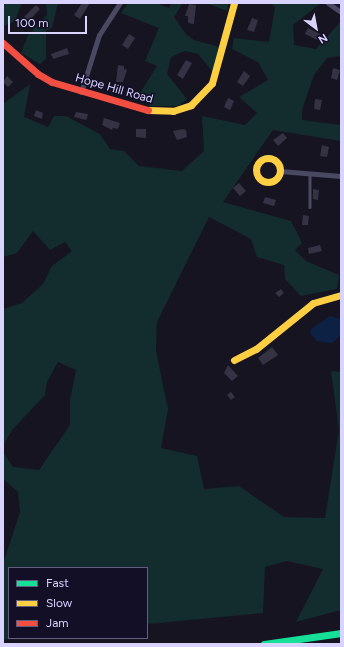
<!DOCTYPE html>
<style>
body{margin:0}
#map{position:relative;width:344px;height:647px;overflow:hidden;background:#161421;font-family:Figtree,sans-serif}
div>[style]{position:absolute}
[style*='--x']{left:calc(var(--x)*1px);top:calc(var(--y)*1px);width:calc(var(--w)*1px);rotate:calc(var(--a)*1deg)}
.green>*{inset:0;background:#132c2d}
.water>*{inset:0;background:#0d2144}
.building>*{inset:0;background:#343243}
.lane>*{height:2.5px;margin:-1.25px;padding:0 1.25px;transform-origin:1.25px;border-radius:1.25px;background:#4a4962}
.street>*{height:5px;margin:-2.5px;padding:0 2.5px;transform-origin:2.5px;border-radius:2.5px;background:#4a4962}
.fast>*{height:7px;margin:-3.5px;padding:0 3.5px;transform-origin:3.5px;border-radius:3.5px;background:#16e098}
.slow>*{height:7px;margin:-3.5px;padding:0 3.5px;transform-origin:3.5px;border-radius:3.5px;background:#ffcf43}
.slow>.ring{margin:-3.5px;padding:0;box-sizing:content-box;background:none;border:7px solid #ffcf43;border-radius:50%}
.jam>*{height:7px;margin:-3.5px;padding:0 3.5px;transform-origin:3.5px;border-radius:3.5px;background:#f24e42}
span{translate:-50% -50%;white-space:nowrap;text-align:center;line-height:1.15;-webkit-text-stroke:3.5px #130f26;paint-order:stroke}
.street-label{font-size:12px;color:#d9d4ff}
.frame{position:absolute;inset:0;border:4px solid #d9d4ff;pointer-events:none}
.legend{position:absolute;left:8px;top:567px;width:140px;height:72px;box-sizing:border-box;background:#130f26;border:1px solid #625e7d;margin:0;padding:5px 7px;list-style:none;font-size:12px;color:#d9d4ff}
.legend li{display:flex;align-items:center;gap:8px;height:20px}
.legend b{width:20px;border:1px solid #625e7d}
.north{position:absolute;left:296px;top:8px;width:40px;height:40px;-webkit-text-stroke:3px #130f26;paint-order:stroke;rotate:148deg;font-size:11px;font-weight:700;line-height:16px;text-align:center;color:#d9d4ff}
.north::after{content:'';display:block;margin:auto;width:14px;height:18px;background:#d9d4ff;clip-path:polygon(50% 0,100% 100%,50% 72%,0 100%)}
.scale{position:absolute;left:8px;top:16px;width:79px;height:18px;box-sizing:border-box;border:2px solid #d9d4ff;border-top:0;padding-left:5px;font-size:12px;line-height:14px;white-space:nowrap;color:#d9d4ff;-webkit-text-stroke:3px #130f26;paint-order:stroke}
</style>
<div id="map">
<div class="green">
<i style="clip-path:polygon(3px 3px,22px 3px,15px 21px,3px 26px)"></i>
<i style="clip-path:polygon(46px 3px,58px 3px,52px 28px,46px 31px,46px 59px,40px 64px,21px 53px,28px 35px,47px 15px)"></i>
<i style="clip-path:polygon(128px 3px,157px 3px,169px 8px,172px 3px,183px 3px,174px 17px,186px 34px,194px 40px,219px 47px,213px 72px,198px 54px,185px 51px,171px 57px,167px 74px,187px 99px,178px 106px,149px 106px,148px 96px,140px 93px,157px 66px,145px 61px,159px 28px,121px 13px)"></i>
<i style="clip-path:polygon(206px 3px,229px 3px,227px 11px)"></i>
<i style="clip-path:polygon(270px 3px,321px 3px,293px 25px,294px 45px,316px 49px,341px 21px,341px 56px,327px 58px,314px 75px,302px 110px,302px 120px,341px 125px,341px 141px,273px 130px,223px 202px,291px 221px,302px 243px,295px 250px,306px 261px,339px 275px,337px 289px,301px 296px,285px 279px,284px 265px,257px 257px,251px 239px,209px 217px,157px 322px,156px 351px,168px 409px,161px 448px,197px 456px,204px 489px,239px 486px,284px 517px,325px 518px,339px 430px,331px 371px,341px 372px,341px 610px,296px 622px,323px 569px,287px 561px,265px 567px,263px 613px,147px 624px,147px 568px,9px 568px,9px 638px,20px 638px,3px 640px,3px 564px,20px 512px,18px 492px,3px 479px,3px 452px,13px 467px,39px 470px,70px 425px,70px 400px,76px 370px,58px 362px,47px 382px,45px 395px,13px 429px,3px 445px,3px 309px,22px 303px,43px 284px,52px 266px,72px 251px,65px 242px,50px 250px,33px 231px,17px 253px,3px 257px,3px 104px,30px 84px,24px 117px,48px 127px,54px 116px,66px 116px,100px 134px,110px 149px,124px 151px,139px 166px,182px 171px,204px 151px,202px 116px,245px 125px,257px 113px,239px 97px,268px 80px,258px 62px,232px 49px,234px 38px,269px 42px,275px 7px)"></i>
</div>
<div class="water">
<i style="clip-path:polygon(330px 316px,341px 319px,341px 335px,332px 343px,317px 341px,310px 333px,312px 328px)"></i>
</div>
<div class="building">
<i style="clip-path:polygon(82px 3px,90px 3px,80px 19px,74px 15px)"></i>
<i style="clip-path:polygon(189px 4px,196px 5px,194px 24px,188px 23px,188px 16px,185px 16px)"></i>
<i style="clip-path:polygon(36px 5px,40px 9px,29px 21px,24px 17px)"></i>
<i style="clip-path:polygon(252px 18px,258px 20px,254px 32px,247px 30px)"></i>
<i style="clip-path:polygon(308px 28px,320px 34px,317px 40px,305px 34px)"></i>
<i style="clip-path:polygon(129px 34px,135px 38px,128px 49px,122px 45px)"></i>
<i style="clip-path:polygon(67px 48px,69px 54px,53px 59px,51px 54px)"></i>
<i style="clip-path:polygon(186px 60px,192px 63px,183px 79px,177px 75px)"></i>
<i style="clip-path:polygon(118px 65px,124px 66px,124px 69px,127px 70px,123px 82px,116px 82px)"></i>
<i style="clip-path:polygon(333px 68px,340px 70px,337px 80px,331px 78px)"></i>
<i style="clip-path:polygon(244px 71px,250px 76px,243px 86px,237px 82px)"></i>
<i style="clip-path:polygon(7px 76px,13px 82px,8px 87px,3px 82px)"></i>
<i style="clip-path:polygon(228px 98px,234px 101px,230px 110px,224px 107px)"></i>
<i style="clip-path:polygon(315px 99px,322px 100px,320px 110px,314px 109px)"></i>
<i style="clip-path:polygon(36px 110px,43px 113px,42px 119px,34px 116px)"></i>
<i style="clip-path:polygon(76px 112px,88px 114px,86px 120px,74px 117px)"></i>
<i style="clip-path:polygon(104px 118px,120px 123px,118px 129px,113px 128px,112px 130px,102px 125px)"></i>
<i style="clip-path:polygon(136px 129px,146px 129px,146px 138px,136px 137px)"></i>
<i style="clip-path:polygon(183px 129px,186px 130px,187px 137px,177px 140px,173px 131px)"></i>
<i style="clip-path:polygon(283px 133px,287px 138px,278px 146px,273px 140px)"></i>
<i style="clip-path:polygon(322px 145px,329px 147px,327px 157px,320px 156px)"></i>
<i style="clip-path:polygon(239px 183px,246px 191px,240px 196px,233px 188px)"></i>
<i style="clip-path:polygon(313px 189px,319px 190px,318px 200px,313px 199px)"></i>
<i style="clip-path:polygon(265px 197px,276px 200px,274px 206px,263px 203px)"></i>
<i style="clip-path:polygon(303px 215px,309px 216px,308px 225px,302px 225px)"></i>
<i style="clip-path:polygon(320px 245px,322px 251px,309px 254px,308px 248px)"></i>
<i style="clip-path:polygon(281px 289px,284px 293px,279px 297px,275px 293px)"></i>
<i style="clip-path:polygon(272px 347px,278px 355px,263px 365px,258px 358px)"></i>
<i style="clip-path:polygon(228px 365px,238px 376px,232px 381px,224px 373px)"></i>
<i style="clip-path:polygon(231px 392px,235px 397px,231px 400px,227px 395px)"></i>
</div>
<div class="lane">
<i style="--x:310;--y:174;--w:33;--a:90"></i>
</div>
<div class="street">
<i style="--x:328;--y:3;--w:16;--a:35"></i>
<i style="--x:81;--y:92;--w:60;--a:-72.5"></i>
<i style="--x:99;--y:35;--w:38;--a:-57"></i>
<i style="--x:280;--y:171;--w:61;--a:4.7"></i>
</div>
<div class="fast">
<i style="--x:264;--y:644;--w:78;--a:-8.1"></i>
</div>
<div class="slow">
<i style="--x:148;--y:110;--w:25;--a:2"></i>
<i style="--x:173;--y:111;--w:19;--a:-18"></i>
<i style="--x:191;--y:105;--w:30;--a:-46"></i>
<i style="--x:212;--y:83;--w:83;--a:-74.6"></i>
<i class="ring" style="left:256px;top:158px;width:17px;height:17px"></i>
<i style="--x:234;--y:360;--w:25;--a:-27"></i>
<i style="--x:256;--y:349;--w:73;--a:-38.9"></i>
<i style="--x:313;--y:303;--w:29;--a:-16"></i>
</div>
<div class="jam">
<i style="--x:3;--y:43;--w:47;--a:41.5"></i>
<i style="--x:38;--y:74;--w:16;--a:30"></i>
<i style="--x:52;--y:82;--w:100;--a:16.3"></i>
</div>
<div class="street-label">
<span style="left:114px;top:89px;rotate:16deg">Hope Hill Road</span>
</div>
<div class="frame"></div>
<ul class="legend">
<li><b style="height:5px;background:#16e098"></b>Fast</li>
<li><b style="height:5px;background:#ffcf43"></b>Slow</li>
<li><b style="height:5px;background:#f24e42"></b>Jam</li>
</ul>
<div class="north">N</div>
<div class="scale">100 m</div>
</div>
